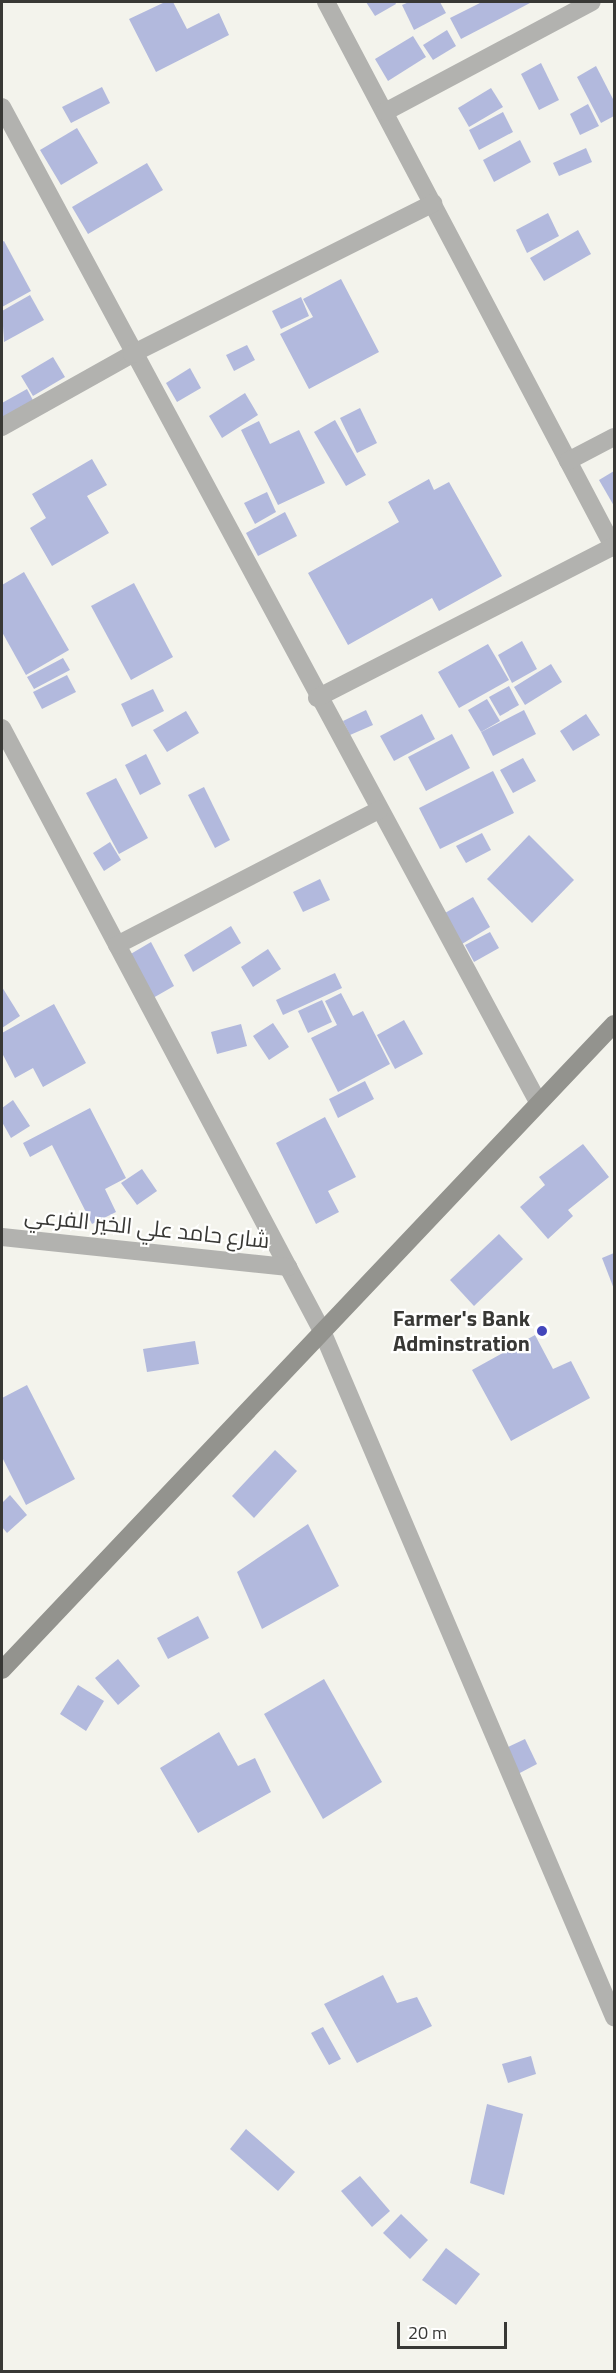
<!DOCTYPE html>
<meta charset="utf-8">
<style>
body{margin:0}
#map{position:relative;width:616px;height:2373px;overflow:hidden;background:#f3f3ec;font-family:"Titillium Web",Cairo,sans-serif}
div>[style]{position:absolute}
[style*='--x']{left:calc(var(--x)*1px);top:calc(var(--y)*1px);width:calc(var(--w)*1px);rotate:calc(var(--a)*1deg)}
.building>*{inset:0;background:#b2b9dd}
.street>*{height:18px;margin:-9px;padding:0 9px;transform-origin:9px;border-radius:9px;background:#b2b2af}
.secondary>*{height:18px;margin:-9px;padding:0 9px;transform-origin:9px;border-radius:9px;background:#93938e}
.dots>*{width:16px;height:16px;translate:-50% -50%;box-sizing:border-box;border:3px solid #fffffe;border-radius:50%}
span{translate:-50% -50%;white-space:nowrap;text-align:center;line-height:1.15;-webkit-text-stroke:4.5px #fffffe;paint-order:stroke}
.street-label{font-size:22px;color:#383835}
.poi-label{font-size:22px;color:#383835;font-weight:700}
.right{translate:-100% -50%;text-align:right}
.frame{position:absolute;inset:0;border:3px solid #383835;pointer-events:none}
.scale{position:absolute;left:397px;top:2322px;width:110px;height:27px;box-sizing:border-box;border:3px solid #383835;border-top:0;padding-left:8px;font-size:18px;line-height:21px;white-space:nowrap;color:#383835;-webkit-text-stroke:4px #fffffe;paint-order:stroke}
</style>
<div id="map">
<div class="building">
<i style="clip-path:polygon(165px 2px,173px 2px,187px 29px,219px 13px,229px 35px,156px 72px,129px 19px)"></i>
<i style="clip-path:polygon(366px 2px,395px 2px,396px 4px,375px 16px)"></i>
<i style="clip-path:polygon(409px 2px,440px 2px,446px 13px,414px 30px,402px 5px)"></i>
<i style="clip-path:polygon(482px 2px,529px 2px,530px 3px,461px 39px,450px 18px)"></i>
<i style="clip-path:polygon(447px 30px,456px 46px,433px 60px,423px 45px)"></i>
<i style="clip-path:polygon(413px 36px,426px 57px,388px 81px,375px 59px)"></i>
<i style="clip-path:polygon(541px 63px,559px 100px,539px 110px,521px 74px)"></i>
<i style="clip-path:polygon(596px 66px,614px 101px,614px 116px,601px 123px,577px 77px)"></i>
<i style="clip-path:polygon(102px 87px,110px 103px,71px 123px,62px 107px)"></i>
<i style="clip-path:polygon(491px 88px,503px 107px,469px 127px,458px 108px)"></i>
<i style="clip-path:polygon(588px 104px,599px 126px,580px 135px,570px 114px)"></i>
<i style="clip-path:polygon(503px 112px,513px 132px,479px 150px,469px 130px)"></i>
<i style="clip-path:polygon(77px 128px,98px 163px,61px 185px,40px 150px)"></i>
<i style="clip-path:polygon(520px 140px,531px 162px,494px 182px,483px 160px)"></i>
<i style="clip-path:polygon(586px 148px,592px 162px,559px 176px,553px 163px)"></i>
<i style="clip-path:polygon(147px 163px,163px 190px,88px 234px,72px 207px)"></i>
<i style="clip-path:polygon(548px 213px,559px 236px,527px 253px,516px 230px)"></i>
<i style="clip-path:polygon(578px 230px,591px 254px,544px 281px,530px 258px)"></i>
<i style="clip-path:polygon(4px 241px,31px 291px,2px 307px,2px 242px)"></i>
<i style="clip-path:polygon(341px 279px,379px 352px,309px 389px,280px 334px,313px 317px,303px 299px)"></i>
<i style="clip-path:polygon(30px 295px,44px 320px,4px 342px,2px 311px)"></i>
<i style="clip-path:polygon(301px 297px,309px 316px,281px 329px,272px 311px)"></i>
<i style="clip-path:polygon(247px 345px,255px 360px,234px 371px,226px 355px)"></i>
<i style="clip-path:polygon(53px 357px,65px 377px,33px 396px,21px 376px)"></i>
<i style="clip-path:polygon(190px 368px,201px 388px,177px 402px,166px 383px)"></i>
<i style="clip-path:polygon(27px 389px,36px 406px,2px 424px,2px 403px)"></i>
<i style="clip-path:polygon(245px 393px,258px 415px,222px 438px,209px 416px)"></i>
<i style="clip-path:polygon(360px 408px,377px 443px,357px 453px,340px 418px)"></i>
<i style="clip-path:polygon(335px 420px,366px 475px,346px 486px,314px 432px)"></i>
<i style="clip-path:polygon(259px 421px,270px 444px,299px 430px,325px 483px,278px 505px,241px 430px)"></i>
<i style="clip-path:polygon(92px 459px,107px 485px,87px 496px,109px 533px,52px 566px,30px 528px,46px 518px,32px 494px)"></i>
<i style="clip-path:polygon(614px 471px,614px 506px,599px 480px)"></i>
<i style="clip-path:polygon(429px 479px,434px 490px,449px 482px,502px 576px,439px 611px,432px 598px,348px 645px,308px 573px,399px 522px,388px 502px)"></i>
<i style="clip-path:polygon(267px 492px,276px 512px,255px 524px,244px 503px)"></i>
<i style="clip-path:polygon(285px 512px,297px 536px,258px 556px,246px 533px)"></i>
<i style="clip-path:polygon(24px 572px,69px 650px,26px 675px,2px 632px,2px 585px)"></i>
<i style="clip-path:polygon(134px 583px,173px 657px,131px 680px,91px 606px)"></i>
<i style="clip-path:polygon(522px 641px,537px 669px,512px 683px,498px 655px)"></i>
<i style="clip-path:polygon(488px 644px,509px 680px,459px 708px,438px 672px)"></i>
<i style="clip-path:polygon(63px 658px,70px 670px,34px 689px,27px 677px)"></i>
<i style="clip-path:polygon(551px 664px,562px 682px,525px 705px,514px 687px)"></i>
<i style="clip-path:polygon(67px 675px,76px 692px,42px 709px,33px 692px)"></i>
<i style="clip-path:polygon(509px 686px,519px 705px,500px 716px,489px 697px)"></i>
<i style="clip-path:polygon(153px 689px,164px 711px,132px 727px,121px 704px)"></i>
<i style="clip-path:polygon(487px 699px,500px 721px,481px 732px,468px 710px)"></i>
<i style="clip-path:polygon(366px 710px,373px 725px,350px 735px,343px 721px)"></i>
<i style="clip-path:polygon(524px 710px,536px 734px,493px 756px,481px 732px)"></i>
<i style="clip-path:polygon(186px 711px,199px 733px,167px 752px,153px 730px)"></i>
<i style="clip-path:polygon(422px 714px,435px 739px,394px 761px,380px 736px)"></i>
<i style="clip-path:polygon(586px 714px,600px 735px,573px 751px,560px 731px)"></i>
<i style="clip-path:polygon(452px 734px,470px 768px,426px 791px,408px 757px)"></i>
<i style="clip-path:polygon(146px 754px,161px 784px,140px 795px,125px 765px)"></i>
<i style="clip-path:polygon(523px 758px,536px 781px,513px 793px,500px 770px)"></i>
<i style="clip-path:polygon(493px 771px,514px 813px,440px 849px,419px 808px)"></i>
<i style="clip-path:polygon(116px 778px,148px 838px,119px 854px,86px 793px)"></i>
<i style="clip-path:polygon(204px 787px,230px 840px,215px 848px,188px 795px)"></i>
<i style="clip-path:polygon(482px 833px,491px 850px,466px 863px,456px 846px)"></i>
<i style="clip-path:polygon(529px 835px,574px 880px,532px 923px,487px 879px)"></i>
<i style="clip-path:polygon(110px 842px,121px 860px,104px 871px,93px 853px)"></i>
<i style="clip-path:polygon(320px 879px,330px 900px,303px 912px,293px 892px)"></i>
<i style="clip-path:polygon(473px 897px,490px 927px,462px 944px,445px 913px)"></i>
<i style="clip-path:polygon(231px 926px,241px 943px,193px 972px,184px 955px)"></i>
<i style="clip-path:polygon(490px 932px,499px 948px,474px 962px,465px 945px)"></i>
<i style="clip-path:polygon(151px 942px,174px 986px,153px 998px,129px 955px)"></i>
<i style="clip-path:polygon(268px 949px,281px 969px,253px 987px,241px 967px)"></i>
<i style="clip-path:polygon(335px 973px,342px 988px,283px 1015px,276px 1000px)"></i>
<i style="clip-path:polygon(2px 987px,20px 1016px,2px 1028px)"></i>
<i style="clip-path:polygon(341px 993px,353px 1016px,363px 1011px,390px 1064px,338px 1092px,311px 1038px,337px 1025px,325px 1001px)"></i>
<i style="clip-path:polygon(322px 1000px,332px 1022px,308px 1033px,298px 1011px)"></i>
<i style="clip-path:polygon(54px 1004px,86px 1063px,43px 1087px,33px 1068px,15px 1078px,2px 1053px,2px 1033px)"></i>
<i style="clip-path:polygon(404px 1020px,423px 1054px,395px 1069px,377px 1035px)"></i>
<i style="clip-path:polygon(273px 1023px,289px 1047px,269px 1060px,253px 1036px)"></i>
<i style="clip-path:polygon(241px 1024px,247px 1046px,217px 1054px,211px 1032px)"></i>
<i style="clip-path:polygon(365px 1081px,374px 1099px,338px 1118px,329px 1099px)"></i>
<i style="clip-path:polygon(13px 1100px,30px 1126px,11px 1138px,2px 1122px,2px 1108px)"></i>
<i style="clip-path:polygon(90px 1108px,126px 1178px,105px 1189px,116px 1212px,92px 1224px,52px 1145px,30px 1157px,23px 1143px)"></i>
<i style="clip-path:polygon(325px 1117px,356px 1177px,328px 1191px,339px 1212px,316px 1224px,276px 1143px)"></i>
<i style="clip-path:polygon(583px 1144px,609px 1177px,568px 1210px,573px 1216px,548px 1239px,520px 1207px,545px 1185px,539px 1177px)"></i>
<i style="clip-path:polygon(142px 1169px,157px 1191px,137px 1205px,121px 1183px)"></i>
<i style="clip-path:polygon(499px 1234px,523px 1259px,474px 1306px,450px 1280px)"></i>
<i style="clip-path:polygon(614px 1253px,614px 1289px,602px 1258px)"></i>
<i style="clip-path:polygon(535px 1335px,553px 1369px,571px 1361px,590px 1398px,511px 1441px,472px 1370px)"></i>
<i style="clip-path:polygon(195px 1341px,199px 1364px,147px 1372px,143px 1349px)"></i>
<i style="clip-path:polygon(27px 1385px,75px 1479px,26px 1505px,2px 1457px,2px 1398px)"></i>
<i style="clip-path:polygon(275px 1450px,297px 1471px,254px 1518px,232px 1496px)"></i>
<i style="clip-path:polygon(10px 1495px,27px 1515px,7px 1533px,2px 1527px,2px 1503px)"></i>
<i style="clip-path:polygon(308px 1524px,339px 1586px,262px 1629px,237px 1572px)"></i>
<i style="clip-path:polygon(198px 1616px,209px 1638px,168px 1659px,157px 1638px)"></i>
<i style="clip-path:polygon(118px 1659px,140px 1686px,118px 1705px,95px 1678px)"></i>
<i style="clip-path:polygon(324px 1679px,382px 1782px,323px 1819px,264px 1714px)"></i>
<i style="clip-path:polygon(78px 1685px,104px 1701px,86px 1731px,60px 1714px)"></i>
<i style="clip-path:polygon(219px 1732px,238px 1766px,255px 1758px,271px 1792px,198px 1833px,160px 1768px)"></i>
<i style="clip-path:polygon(525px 1739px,537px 1764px,516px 1775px,504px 1749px)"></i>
<i style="clip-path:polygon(383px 1975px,397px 2003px,417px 1997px,432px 2026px,357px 2063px,324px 2004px)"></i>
<i style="clip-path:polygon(323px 2027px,341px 2059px,329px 2065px,311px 2033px)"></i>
<i style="clip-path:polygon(531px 2056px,536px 2074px,508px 2083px,502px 2064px)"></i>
<i style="clip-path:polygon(487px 2104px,523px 2114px,504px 2195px,470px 2183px)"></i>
<i style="clip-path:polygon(246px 2129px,295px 2172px,278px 2191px,230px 2149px)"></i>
<i style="clip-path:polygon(360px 2176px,390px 2211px,372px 2227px,341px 2191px)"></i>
<i style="clip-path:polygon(401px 2214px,428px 2240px,410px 2259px,383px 2233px)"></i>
<i style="clip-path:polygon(446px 2248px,480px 2274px,456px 2305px,422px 2280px)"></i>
</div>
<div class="street">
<i style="--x:326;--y:2;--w:617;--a:62.19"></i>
<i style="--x:2;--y:107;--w:1130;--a:61.69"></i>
<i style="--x:385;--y:112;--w:234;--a:-28"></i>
<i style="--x:2;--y:427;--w:149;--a:-29.3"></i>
<i style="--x:132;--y:354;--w:337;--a:-26.6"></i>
<i style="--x:568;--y:461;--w:52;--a:-27.6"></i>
<i style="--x:317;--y:698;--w:334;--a:-27.1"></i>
<i style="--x:2;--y:728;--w:683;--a:62.05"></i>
<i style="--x:322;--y:1331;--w:746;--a:66.94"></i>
<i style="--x:117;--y:945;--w:295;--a:-27.3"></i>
<i style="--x:2;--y:1237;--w:288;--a:6"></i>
</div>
<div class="secondary">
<i style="--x:2;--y:1670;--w:890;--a:-46.55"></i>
</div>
<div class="dots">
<i style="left:542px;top:1331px;background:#4346bb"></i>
</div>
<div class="street-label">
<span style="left:147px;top:1228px;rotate:6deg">شارع حامد علي الخير الفرعي</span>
</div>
<div class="poi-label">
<span class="right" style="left:530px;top:1331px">Farmer's Bank<br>Adminstration</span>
</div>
<div class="frame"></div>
<div class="scale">20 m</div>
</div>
